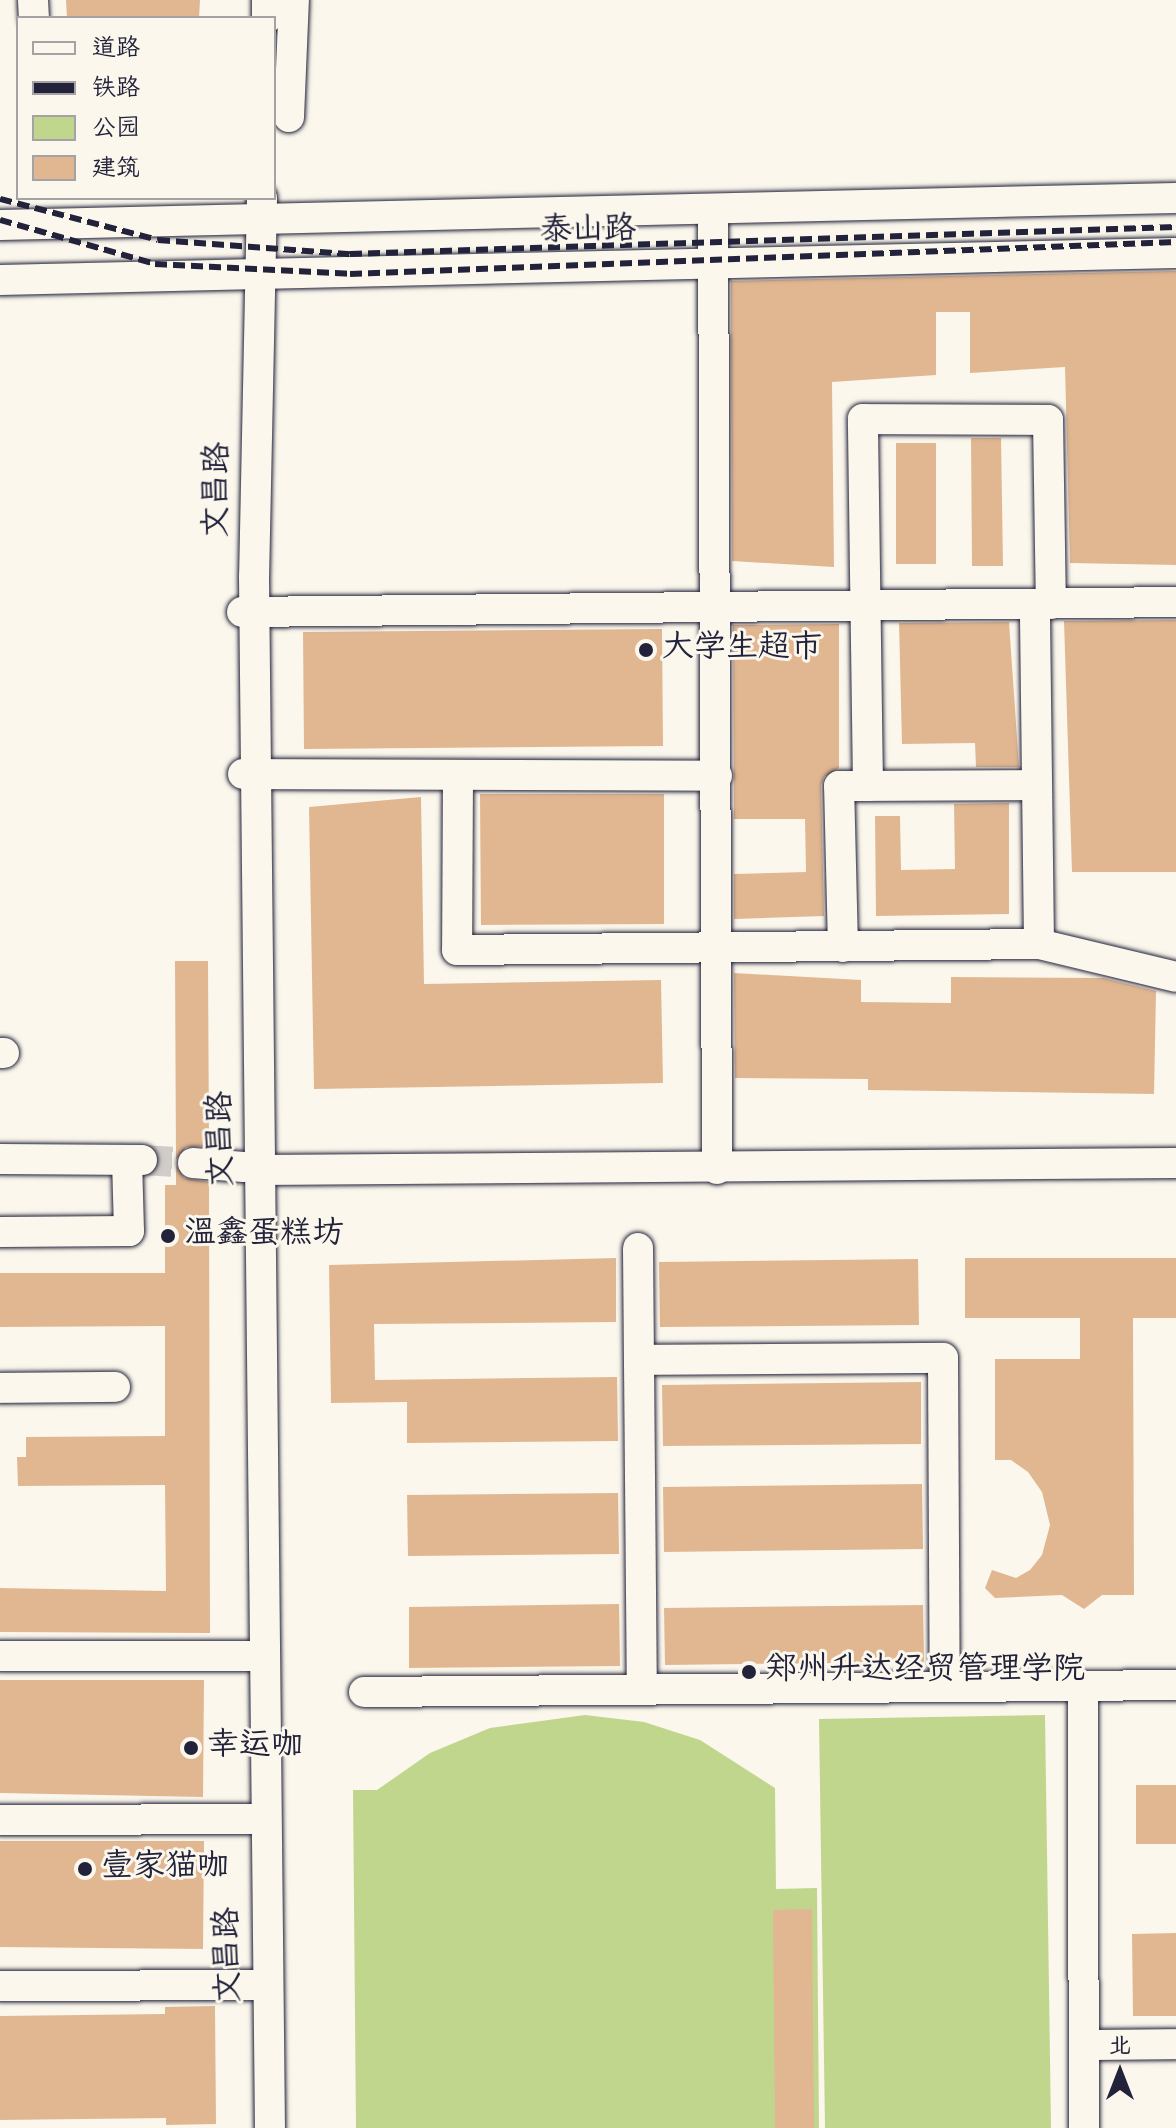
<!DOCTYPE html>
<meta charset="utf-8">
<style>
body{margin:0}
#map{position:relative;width:1176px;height:2128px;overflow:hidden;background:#fbf7ec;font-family:Dekko,"LXGW WenKai TC",sans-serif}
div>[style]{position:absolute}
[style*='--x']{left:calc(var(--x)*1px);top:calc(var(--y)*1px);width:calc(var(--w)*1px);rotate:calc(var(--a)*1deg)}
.green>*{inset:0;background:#c0d68c}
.building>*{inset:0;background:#e1b792}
.minor-tunnel>*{height:30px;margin-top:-15px;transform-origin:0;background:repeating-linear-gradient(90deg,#d0ccc9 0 30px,transparent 0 45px)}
.roads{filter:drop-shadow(0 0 2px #22223b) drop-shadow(0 0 2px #22223b)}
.minor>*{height:30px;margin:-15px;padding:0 15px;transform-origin:15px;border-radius:15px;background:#fbf7ec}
.rail>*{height:6px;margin-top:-3px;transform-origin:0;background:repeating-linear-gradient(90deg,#22223b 0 12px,transparent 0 18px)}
.dots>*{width:22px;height:22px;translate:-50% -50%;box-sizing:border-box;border:4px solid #fbf7ec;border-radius:50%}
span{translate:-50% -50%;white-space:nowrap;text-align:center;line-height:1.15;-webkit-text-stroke:6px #fbf7ec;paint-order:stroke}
.street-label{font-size:32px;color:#22223b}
.poi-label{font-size:32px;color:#22223b}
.left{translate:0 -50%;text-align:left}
.legend{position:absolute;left:16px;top:16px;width:260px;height:184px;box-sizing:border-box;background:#fbf7ec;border:2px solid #a4a2a5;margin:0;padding:10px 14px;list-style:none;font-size:24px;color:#22223b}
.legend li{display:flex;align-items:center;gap:16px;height:40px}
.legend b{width:40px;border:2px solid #a4a2a5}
.north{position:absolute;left:1080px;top:2032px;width:80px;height:80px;-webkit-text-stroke:6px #fbf7ec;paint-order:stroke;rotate:0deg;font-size:22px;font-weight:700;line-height:32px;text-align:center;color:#22223b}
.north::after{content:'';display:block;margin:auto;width:28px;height:36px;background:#22223b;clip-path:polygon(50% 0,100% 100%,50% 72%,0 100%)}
</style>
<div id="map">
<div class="green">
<i style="clip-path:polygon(585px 1715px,644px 1722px,700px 1740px,775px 1788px,776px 1889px,817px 1888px,819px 2128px,356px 2128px,353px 1790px,377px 1790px,430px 1753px,490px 1728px)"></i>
<i style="clip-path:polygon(1045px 1715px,1051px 2128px,825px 2128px,819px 1719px)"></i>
</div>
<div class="building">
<i style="clip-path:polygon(66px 0,200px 0,199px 18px,67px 18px)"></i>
<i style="clip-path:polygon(1176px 271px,1176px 565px,1070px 563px,1065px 367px,970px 373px,970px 312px,936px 312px,936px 375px,832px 382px,834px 567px,732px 561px,731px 281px)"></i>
<i style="clip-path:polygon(971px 438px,1001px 438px,1003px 566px,972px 566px)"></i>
<i style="clip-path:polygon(896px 443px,936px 443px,936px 564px,896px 564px)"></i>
<i style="clip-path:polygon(1176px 620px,1176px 872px,1072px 872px,1064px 621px)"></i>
<i style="clip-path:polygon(1009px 622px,1019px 767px,976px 767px,975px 743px,902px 744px,899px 623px)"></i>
<i style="clip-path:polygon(839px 624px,839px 768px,824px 777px,821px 786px,824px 916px,734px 919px,734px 874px,806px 872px,805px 819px,734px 819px,733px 625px)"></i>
<i style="clip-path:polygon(662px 629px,663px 746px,304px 749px,303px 632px)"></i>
<i style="clip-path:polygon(480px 794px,664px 794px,664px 924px,481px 925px)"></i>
<i style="clip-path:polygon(421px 797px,424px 984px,661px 980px,663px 1083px,314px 1089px,309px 807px)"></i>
<i style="clip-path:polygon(1009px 803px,1009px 914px,876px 916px,875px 816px,900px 816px,901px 870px,955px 869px,954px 804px)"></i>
<i style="clip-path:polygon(175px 961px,208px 961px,209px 1146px,186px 1147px,176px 1160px)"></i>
<i style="clip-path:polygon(734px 973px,861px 980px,861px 1002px,951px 1003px,951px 977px,1103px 978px,1156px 991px,1154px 1094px,868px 1090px,868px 1079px,735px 1078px)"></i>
<i style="clip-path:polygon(176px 1165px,184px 1178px,209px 1182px,210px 1633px,0 1632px,0 1588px,166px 1591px,165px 1485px,18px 1486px,17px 1457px,26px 1457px,26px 1437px,165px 1436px,165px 1326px,0 1327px,0 1273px,165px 1273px,165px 1185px,176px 1185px)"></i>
<i style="clip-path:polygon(616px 1258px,616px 1322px,374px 1324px,375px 1380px,617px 1377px,618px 1441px,407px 1443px,407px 1402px,331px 1403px,329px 1265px)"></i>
<i style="clip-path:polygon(965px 1258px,1176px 1258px,1176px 1318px,1133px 1318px,1134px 1595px,1102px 1595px,1084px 1609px,1062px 1595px,995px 1598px,985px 1588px,992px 1570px,1016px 1578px,1030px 1570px,1042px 1555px,1050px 1525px,1042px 1492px,1028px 1472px,1011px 1460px,995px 1460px,995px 1359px,1080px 1359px,1080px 1318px,965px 1318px)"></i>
<i style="clip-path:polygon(918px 1259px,919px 1325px,660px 1327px,659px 1262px)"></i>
<i style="clip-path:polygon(921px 1382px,921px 1444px,663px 1446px,662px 1385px)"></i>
<i style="clip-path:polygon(922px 1484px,923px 1549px,664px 1552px,663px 1487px)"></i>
<i style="clip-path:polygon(618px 1493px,619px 1554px,408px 1556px,407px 1495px)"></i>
<i style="clip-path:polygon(619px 1604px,620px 1666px,409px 1668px,409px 1607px)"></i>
<i style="clip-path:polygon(923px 1605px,924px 1662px,665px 1665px,664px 1608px)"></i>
<i style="clip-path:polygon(0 1680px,204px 1680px,203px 1797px,0 1793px)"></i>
<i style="clip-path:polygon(1136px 1785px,1176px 1785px,1176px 1844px,1136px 1844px)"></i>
<i style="clip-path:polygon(0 1841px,204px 1841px,203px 1949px,0 1947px)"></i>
<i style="clip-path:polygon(812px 1909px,814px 2128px,775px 2128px,773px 1910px)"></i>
<i style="clip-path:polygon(1176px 1933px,1176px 2016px,1133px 2016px,1132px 1934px)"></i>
<i style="clip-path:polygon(215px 2006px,216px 2124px,166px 2125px,166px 2118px,0 2120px,0 2016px,165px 2014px,165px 2007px)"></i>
</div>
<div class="minor-tunnel">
<i style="--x:142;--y:1160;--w:51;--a:3.4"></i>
</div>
<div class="roads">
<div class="minor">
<i style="--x:33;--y:0;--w:18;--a:87"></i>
<i style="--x:267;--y:18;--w:18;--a:-90"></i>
<i style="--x:289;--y:117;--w:117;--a:-87.6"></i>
<i style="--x:262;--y:198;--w:379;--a:91.2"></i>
<i style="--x:254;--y:577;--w:1551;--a:89.41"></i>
<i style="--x:713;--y:210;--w:959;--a:89.76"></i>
<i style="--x:0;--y:225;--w:1176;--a:-1.32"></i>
<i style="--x:0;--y:280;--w:1176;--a:-1.32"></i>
<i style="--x:242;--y:612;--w:934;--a:-0.61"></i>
<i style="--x:243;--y:774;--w:474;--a:0.2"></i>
<i style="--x:458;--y:776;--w:174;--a:90.3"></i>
<i style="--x:457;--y:950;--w:582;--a:-0.59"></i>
<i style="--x:1039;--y:944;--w:340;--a:-90.7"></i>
<i style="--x:1037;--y:785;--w:169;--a:179.7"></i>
<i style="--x:868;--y:786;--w:367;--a:-90.8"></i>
<i style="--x:863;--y:419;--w:185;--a:0.3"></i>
<i style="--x:1048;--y:420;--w:184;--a:89.1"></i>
<i style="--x:1039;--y:944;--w:141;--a:13.5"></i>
<i style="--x:843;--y:947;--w:161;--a:-91.4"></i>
<i style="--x:839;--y:786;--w:29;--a:0"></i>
<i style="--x:0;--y:1053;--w:4;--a:0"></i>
<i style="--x:0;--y:1159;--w:142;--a:0.4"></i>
<i style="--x:193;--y:1163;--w:51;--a:4.5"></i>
<i style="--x:260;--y:1170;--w:916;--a:-0.44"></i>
<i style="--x:0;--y:1232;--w:129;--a:-0.4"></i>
<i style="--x:129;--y:1231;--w:71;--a:-91.6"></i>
<i style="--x:638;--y:1248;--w:442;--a:89.5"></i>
<i style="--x:639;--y:1360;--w:304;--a:-0.4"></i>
<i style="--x:943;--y:1358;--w:329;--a:89.7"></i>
<i style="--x:0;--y:1388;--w:115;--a:-0.5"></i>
<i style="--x:0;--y:1656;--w:264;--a:0"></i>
<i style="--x:1083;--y:1686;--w:442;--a:89.9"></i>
<i style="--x:364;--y:1692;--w:812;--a:-0.49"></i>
<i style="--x:0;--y:1820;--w:266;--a:-0.2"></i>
<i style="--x:0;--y:1986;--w:268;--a:-0.2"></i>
<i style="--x:1084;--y:2045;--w:92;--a:-0.6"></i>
</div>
</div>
<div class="rail">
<i style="--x:0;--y:199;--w:163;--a:14.5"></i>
<i style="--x:158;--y:240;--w:193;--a:4.2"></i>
<i style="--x:350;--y:254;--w:826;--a:-1.87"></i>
<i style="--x:0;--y:220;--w:161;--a:15.8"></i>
<i style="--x:155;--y:264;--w:195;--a:2.9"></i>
<i style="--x:350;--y:274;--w:827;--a:-2.22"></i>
</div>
<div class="dots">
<i style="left:646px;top:650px;background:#22223b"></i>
<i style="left:168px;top:1236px;background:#22223b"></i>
<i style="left:749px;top:1672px;background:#22223b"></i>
<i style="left:191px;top:1748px;background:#22223b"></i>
<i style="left:85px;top:1869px;background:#22223b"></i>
</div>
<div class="street-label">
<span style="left:588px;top:233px;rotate:-1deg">泰山路</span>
<span style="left:220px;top:490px;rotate:-89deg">文昌路</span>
<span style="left:224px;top:1139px;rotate:-91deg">文昌路</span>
<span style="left:231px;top:1955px;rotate:-91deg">文昌路</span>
</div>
<div class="poi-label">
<span class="left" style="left:662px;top:650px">大学生超市</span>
<span class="left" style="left:184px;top:1236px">温鑫蛋糕坊</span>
<span class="left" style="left:765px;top:1672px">郑州升达经贸管理学院</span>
<span class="left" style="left:207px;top:1748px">幸运咖</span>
<span class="left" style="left:101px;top:1869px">壹家猫咖</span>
</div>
<ul class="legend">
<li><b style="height:10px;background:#fbf7ec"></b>道路</li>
<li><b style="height:10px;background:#22223b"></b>铁路</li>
<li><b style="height:22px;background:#c0d68c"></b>公园</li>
<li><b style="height:22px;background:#e1b792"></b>建筑</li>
</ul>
<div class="north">北</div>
</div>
